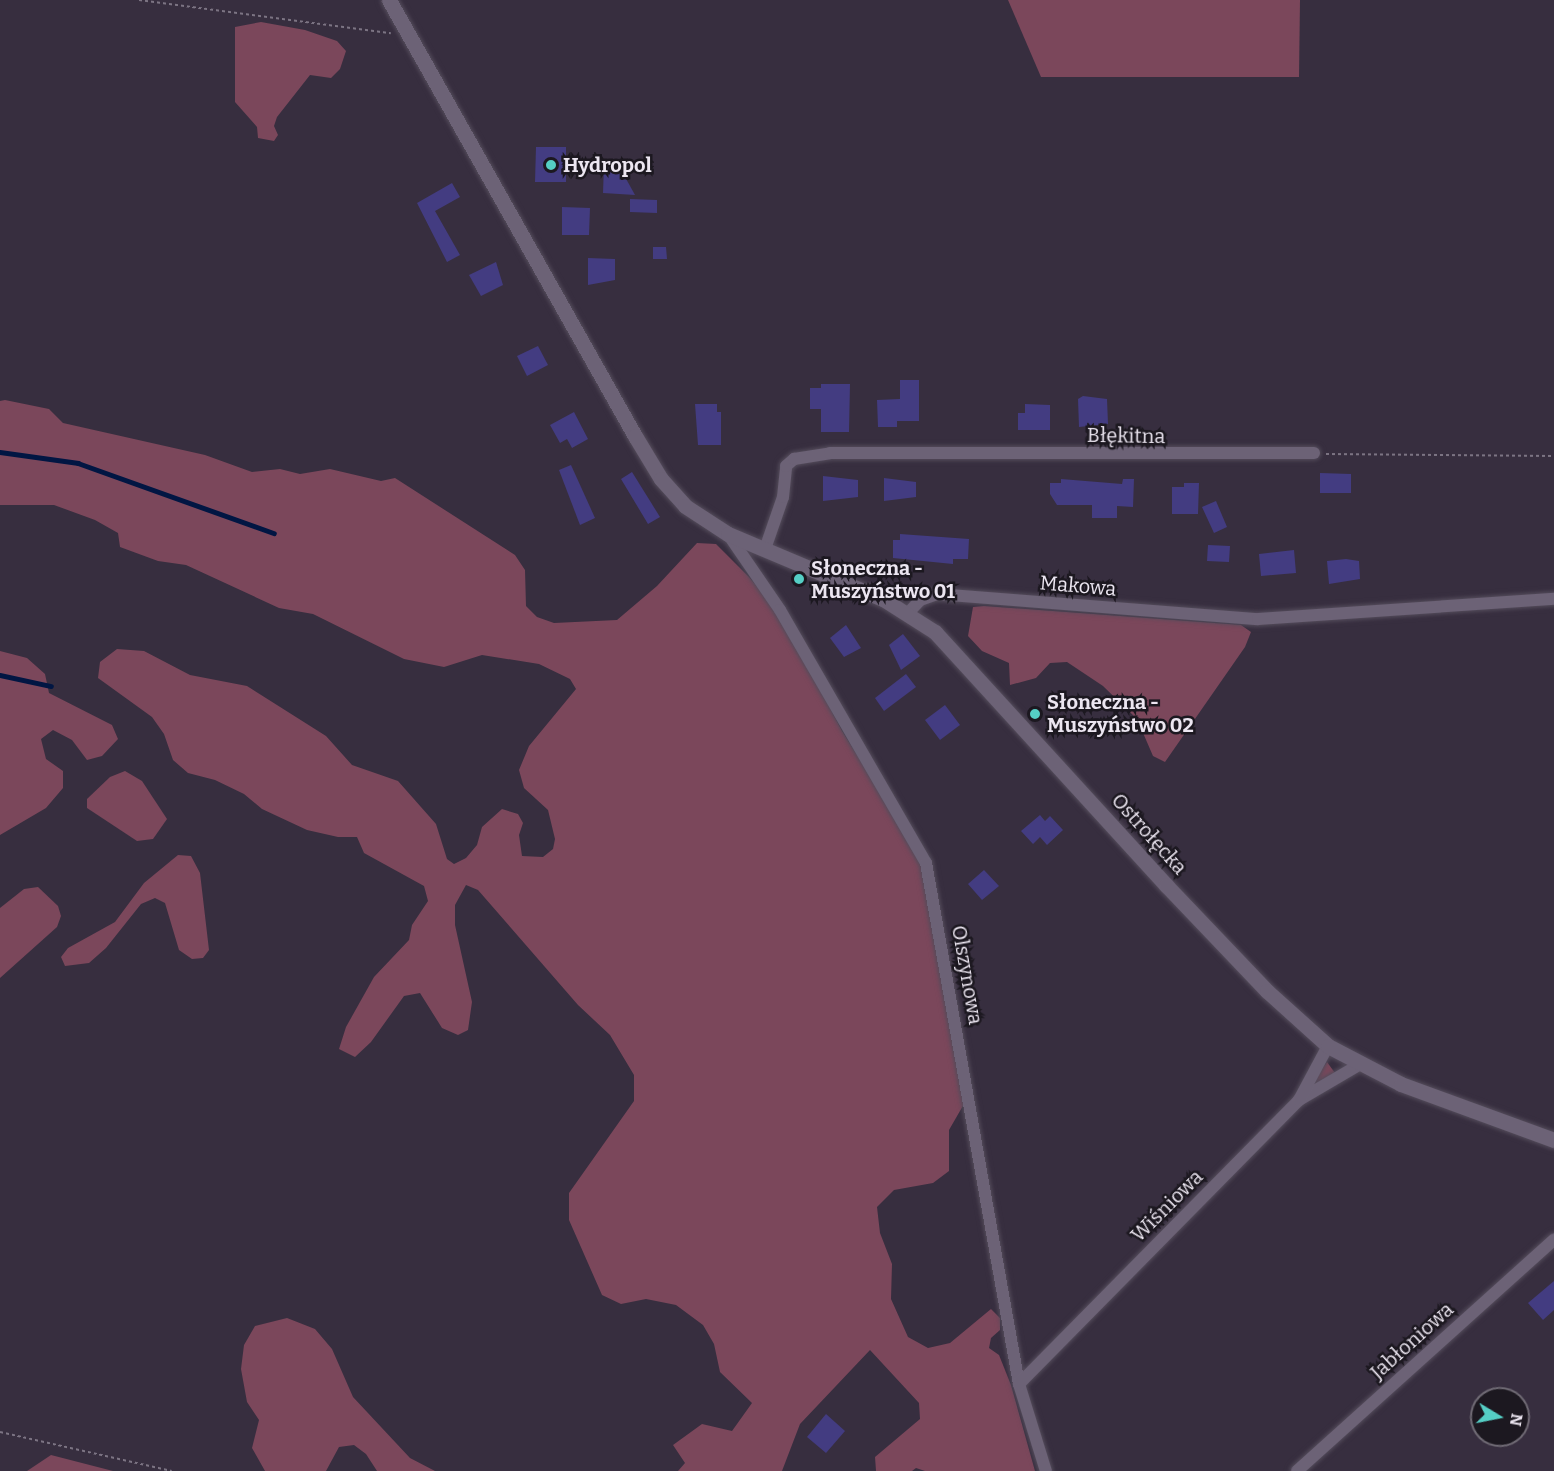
<!DOCTYPE html>
<meta charset="utf-8">
<style>
body{margin:0}
#map{position:relative;width:1554px;height:1471px;overflow:hidden;background:#372e3f;font-family:Bitter,serif}
div>[style]{position:absolute}
[style*='--x']{left:calc(var(--x)*1px);top:calc(var(--y)*1px);width:calc(var(--w)*1px);rotate:calc(var(--a)*1deg)}
.green>*{inset:0;background:#7b475b}
.stream>*{height:4.5px;margin:-2.25px;padding:0 2.25px;transform-origin:2.25px;border-radius:2.25px;background:#011643}
.building>*{inset:0;background:#433c81}
.path>*{height:2px;margin-top:-1px;transform-origin:0;background:repeating-linear-gradient(90deg,#7c7483 0 3px,transparent 0 6px)}
.roads{filter:drop-shadow(0 0 2px #544c5b) drop-shadow(0 0 2px #544c5b)}
.minor>*{height:12px;margin:-6px;padding:0 6px;transform-origin:6px;border-radius:6px;background:#6c6276}
.tertiary>*{height:15px;margin:-7.5px;padding:0 7.5px;transform-origin:7.5px;border-radius:7.5px;background:#6c6276}
.dots>*{width:16px;height:16px;translate:-50% -50%;box-sizing:border-box;border:3px solid #1c1820;border-radius:50%}
span{translate:-50% -50%;white-space:nowrap;text-align:center;line-height:1.15;-webkit-text-stroke:5px #1c1820;paint-order:stroke}
.poi-label{font-size:20px;color:#ece6f1;font-weight:700}
.left{translate:0 -50%;text-align:left}
.street-label{font-size:20px;color:#ece6f1}
.north{position:absolute;left:1470px;top:1387px;width:60px;height:60px;box-sizing:border-box;background:#1c1820;border:2px solid #6f6a74;border-radius:50%;rotate:100deg;font-size:16px;font-weight:700;line-height:24px;text-align:center;color:#ece6f1}
.north::after{content:'';display:block;margin:auto;width:21px;height:27px;background:#55cec5;clip-path:polygon(50% 0,100% 100%,50% 72%,0 100%)}
</style>
<div id="map">
<div class="green">
<i style="clip-path:polygon(1008px 0,1300px 0,1299px 77px,1041px 77px)"></i>
<i style="clip-path:polygon(261px 22px,305px 30px,337px 41px,346px 51px,340px 69px,331px 78px,310px 75px,277px 117px,274px 126px,278px 135px,274px 141px,258px 138px,257px 127px,235px 102px,235px 27px)"></i>
<i style="clip-path:polygon(5px 400px,49px 409px,63px 423px,205px 455px,252px 472px,280px 469px,300px 474px,330px 469px,381px 481px,395px 478px,515px 555px,525px 570px,526px 606px,537px 617px,554px 623px,617px 620px,657px 586px,697px 543px,716px 544px,749px 577px,779px 613px,842px 731px,915px 849px,925px 874px,964px 1104px,949px 1130px,949px 1171px,933px 1183px,894px 1190px,877px 1207px,880px 1233px,892px 1264px,891px 1299px,908px 1337px,928px 1348px,950px 1343px,991px 1309px,1000px 1318px,1000px 1330px,991px 1338px,989px 1348px,999px 1355px,1011px 1385px,1035px 1471px,925px 1471px,916px 1468px,912px 1471px,876px 1471px,875px 1457px,920px 1419px,919px 1403px,870px 1350px,800px 1424px,782px 1471px,678px 1471px,685px 1463px,673px 1445px,702px 1424px,732px 1431px,752px 1403px,720px 1372px,714px 1344px,703px 1325px,676px 1305px,646px 1299px,621px 1304px,602px 1295px,569px 1220px,569px 1193px,634px 1101px,634px 1075px,610px 1035px,578px 1005px,478px 890px,466px 885px,455px 905px,455px 925px,472px 1002px,468px 1030px,458px 1035px,442px 1028px,420px 993px,404px 996px,371px 1042px,355px 1057px,339px 1049px,346px 1027px,374px 977px,409px 940px,412px 925px,428px 901px,424px 886px,364px 853px,357px 837px,338px 837px,307px 830px,262px 809px,244px 794px,215px 780px,188px 773px,173px 760px,164px 734px,152px 717px,98px 678px,100px 662px,117px 649px,144px 651px,190px 675px,247px 686px,326px 736px,352px 765px,398px 781px,436px 824px,447px 859px,454px 864px,466px 858px,477px 845px,482px 827px,502px 809px,518px 814px,523px 823px,519px 835px,522px 856px,543px 857px,553px 849px,555px 839px,548px 810px,524px 788px,519px 770px,529px 746px,576px 689px,570px 679px,539px 664px,482px 655px,444px 667px,404px 659px,313px 614px,279px 608px,186px 565px,158px 561px,120px 547px,118px 533px,95px 520px,54px 505px,0 505px,0 401px)"></i>
<i style="clip-path:polygon(984px 606px,1241px 625px,1251px 632px,1245px 647px,1165px 762px,1153px 756px,1137px 719px,1103px 686px,1067px 662px,1050px 663px,1036px 678px,1010px 685px,1009px 663px,982px 651px,968px 636px,973px 607px)"></i>
<i style="clip-path:polygon(0 651px,27px 658px,45px 674px,49px 693px,112px 725px,118px 739px,102px 756px,87px 760px,72px 740px,53px 730px,41px 739px,46px 759px,63px 771px,63px 788px,46px 808px,0 835px)"></i>
<i style="clip-path:polygon(125px 771px,142px 781px,167px 819px,153px 839px,137px 841px,87px 808px,87px 799px,110px 777px)"></i>
<i style="clip-path:polygon(178px 855px,191px 856px,200px 873px,209px 950px,203px 958px,192px 959px,179px 950px,165px 903px,155px 898px,141px 904px,106px 948px,89px 963px,65px 966px,61px 957px,68px 948px,115px 922px,144px 883px)"></i>
<i style="clip-path:polygon(38px 887px,58px 906px,61px 916px,57px 927px,0 978px,0 908px,24px 889px)"></i>
<i style="clip-path:polygon(1327px 1062px,1335px 1073px,1317px 1085px,1313px 1082px)"></i>
<i style="clip-path:polygon(287px 1318px,315px 1329px,332px 1349px,353px 1397px,410px 1458px,435px 1471px,377px 1471px,366px 1454px,354px 1445px,339px 1447px,326px 1471px,265px 1471px,252px 1448px,259px 1420px,247px 1402px,241px 1369px,244px 1345px,255px 1326px)"></i>
<i style="clip-path:polygon(51px 1455px,113px 1471px,27px 1471px)"></i>
</div>
<div class="stream">
<i style="--x:0;--y:452;--w:79;--a:8"></i>
<i style="--x:78;--y:463;--w:208;--a:19.7"></i>
<i style="--x:0;--y:675;--w:52;--a:12.2"></i>
</div>
<div class="building">
<i style="clip-path:polygon(536px 147px,566px 147px,566px 182px,535px 182px)"></i>
<i style="clip-path:polygon(604px 165px,619px 166px,635px 195px,603px 193px)"></i>
<i style="clip-path:polygon(452px 183px,460px 197px,435px 211px,460px 255px,447px 262px,417px 203px)"></i>
<i style="clip-path:polygon(630px 199px,657px 200px,657px 213px,630px 212px)"></i>
<i style="clip-path:polygon(562px 207px,590px 208px,589px 235px,562px 235px)"></i>
<i style="clip-path:polygon(653px 247px,666px 247px,667px 259px,653px 259px)"></i>
<i style="clip-path:polygon(588px 258px,615px 259px,615px 280px,588px 285px)"></i>
<i style="clip-path:polygon(496px 262px,503px 285px,481px 296px,469px 275px)"></i>
<i style="clip-path:polygon(538px 346px,548px 365px,527px 376px,517px 356px)"></i>
<i style="clip-path:polygon(900px 380px,919px 380px,919px 421px,897px 421px,897px 427px,878px 427px,877px 400px,900px 399px)"></i>
<i style="clip-path:polygon(821px 384px,850px 384px,849px 432px,821px 432px,821px 409px,810px 409px,810px 388px,821px 388px)"></i>
<i style="clip-path:polygon(1083px 396px,1107px 399px,1108px 424px,1079px 427px,1078px 399px)"></i>
<i style="clip-path:polygon(695px 404px,717px 404px,717px 412px,721px 412px,721px 445px,698px 445px)"></i>
<i style="clip-path:polygon(1025px 404px,1050px 405px,1050px 430px,1018px 430px,1018px 413px,1025px 413px)"></i>
<i style="clip-path:polygon(574px 412px,588px 439px,572px 448px,567px 439px,560px 443px,550px 425px)"></i>
<i style="clip-path:polygon(571px 465px,595px 518px,580px 525px,559px 470px)"></i>
<i style="clip-path:polygon(632px 472px,660px 517px,648px 524px,621px 479px)"></i>
<i style="clip-path:polygon(1320px 473px,1351px 474px,1351px 493px,1320px 493px)"></i>
<i style="clip-path:polygon(823px 476px,858px 480px,858px 497px,823px 501px)"></i>
<i style="clip-path:polygon(884px 478px,916px 482px,916px 497px,884px 501px)"></i>
<i style="clip-path:polygon(1061px 479px,1122px 484px,1123px 479px,1134px 479px,1133px 507px,1117px 506px,1117px 518px,1092px 518px,1092px 505px,1057px 505px,1050px 494px,1050px 483px,1061px 483px)"></i>
<i style="clip-path:polygon(1184px 483px,1199px 483px,1198px 514px,1172px 514px,1172px 487px,1184px 487px)"></i>
<i style="clip-path:polygon(1216px 501px,1227px 527px,1214px 533px,1202px 507px)"></i>
<i style="clip-path:polygon(900px 534px,969px 539px,968px 559px,953px 559px,953px 564px,893px 558px,893px 540px,900px 540px)"></i>
<i style="clip-path:polygon(1208px 545px,1230px 546px,1229px 562px,1207px 561px)"></i>
<i style="clip-path:polygon(1294px 550px,1296px 573px,1261px 576px,1259px 554px)"></i>
<i style="clip-path:polygon(1346px 559px,1359px 561px,1360px 579px,1329px 584px,1327px 561px)"></i>
<i style="clip-path:polygon(846px 625px,861px 648px,844px 657px,830px 638px)"></i>
<i style="clip-path:polygon(903px 634px,920px 656px,901px 670px,889px 645px)"></i>
<i style="clip-path:polygon(906px 674px,916px 687px,884px 711px,875px 698px)"></i>
<i style="clip-path:polygon(945px 705px,960px 725px,940px 740px,925px 720px)"></i>
<i style="clip-path:polygon(1040px 815px,1045px 821px,1050px 816px,1063px 830px,1047px 845px,1040px 837px,1033px 844px,1021px 831px)"></i>
<i style="clip-path:polygon(984px 870px,999px 886px,982px 900px,968px 884px)"></i>
<i style="clip-path:polygon(1554px 1281px,1554px 1310px,1543px 1320px,1528px 1303px)"></i>
<i style="clip-path:polygon(826px 1414px,845px 1431px,826px 1453px,807px 1437px)"></i>
</div>
<div class="path">
<i style="--x:139;--y:0;--w:254;--a:7.5"></i>
<i style="--x:1326;--y:454;--w:228;--a:0.5"></i>
<i style="--x:0;--y:1432;--w:176;--a:12.8"></i>
</div>
<div class="roads">
<div class="minor">
<i style="--x:728;--y:534;--w:92;--a:55.6"></i>
<i style="--x:780;--y:610;--w:292;--a:60"></i>
<i style="--x:926;--y:863;--w:529;--a:79.88"></i>
<i style="--x:1019;--y:1384;--w:91;--a:72.8"></i>
<i style="--x:765;--y:549;--w:55;--a:-70.9"></i>
<i style="--x:783;--y:497;--w:31;--a:-84"></i>
<i style="--x:786;--y:466;--w:11;--a:-41"></i>
<i style="--x:794;--y:459;--w:36;--a:-9"></i>
<i style="--x:830;--y:453;--w:484;--a:0"></i>
<i style="--x:909;--y:612;--w:16;--a:-47"></i>
<i style="--x:920;--y:600;--w:18;--a:-19"></i>
<i style="--x:937;--y:594;--w:322;--a:4.5"></i>
<i style="--x:1258;--y:619;--w:297;--a:-3.9"></i>
<i style="--x:1299;--y:1100;--w:69;--a:-30.3"></i>
<i style="--x:1019;--y:1384;--w:399;--a:-45.4"></i>
<i style="--x:1299;--y:1100;--w:61;--a:-61.8"></i>
<i style="--x:1297;--y:1471;--w:346;--a:-42"></i>
</div>
<div class="tertiary">
<i style="--x:389;--y:0;--w:501;--a:60.57"></i>
<i style="--x:635;--y:436;--w:50;--a:58.8"></i>
<i style="--x:661;--y:479;--w:36;--a:48"></i>
<i style="--x:685;--y:506;--w:51;--a:33.1"></i>
<i style="--x:728;--y:534;--w:168;--a:22.8"></i>
<i style="--x:883;--y:599;--w:62;--a:32.4"></i>
<i style="--x:935;--y:632;--w:343;--a:47.6"></i>
<i style="--x:1166;--y:885;--w:146;--a:46.4"></i>
<i style="--x:1267;--y:991;--w:82;--a:42"></i>
<i style="--x:1328;--y:1046;--w:82;--a:27.5"></i>
<i style="--x:1401;--y:1084;--w:163;--a:20.1"></i>
</div>
</div>
<div class="dots">
<i style="left:551px;top:165px;background:#55cec5"></i>
<i style="left:799px;top:579px;background:#55cec5"></i>
<i style="left:1035px;top:714px;background:#55cec5"></i>
</div>
<div class="poi-label">
<span class="left" style="left:563px;top:165px">Hydropol</span>
<span class="left" style="left:811px;top:580px">Słoneczna -<br>Muszyństwo 01</span>
<span class="left" style="left:1047px;top:714px">Słoneczna -<br>Muszyństwo 02</span>
</div>
<div class="street-label">
<span style="left:1126px;top:436px;rotate:1deg">Błękitna</span>
<span style="left:1078px;top:586px;rotate:5deg">Makowa</span>
<span style="left:1149px;top:834px;rotate:48deg">Ostrołęcka</span>
<span style="left:967px;top:975px;rotate:80deg">Olszynowa</span>
<span style="left:1167px;top:1206px;rotate:-45deg">Wiśniowa</span>
<span style="left:1412px;top:1341px;rotate:-42deg">Jabłoniowa</span>
</div>
<div class="north">N</div>
</div>
